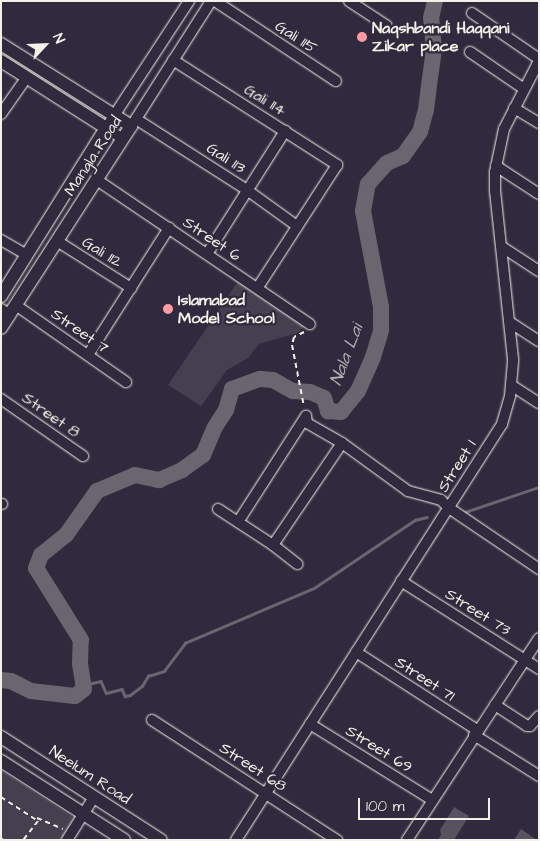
<!DOCTYPE html>
<style>
body{margin:0}
#map{position:relative;width:540px;height:841px;overflow:hidden;background:#2f2a3d;font-family:"Architects Daughter",sans-serif}
div>[style]{position:absolute}
[style*='--x']{left:calc(var(--x)*1px);top:calc(var(--y)*1px);width:calc(var(--w)*1px);rotate:calc(var(--a)*1deg)}
.green>*{inset:0;background:#454050}
.stream>*{height:2.5px;margin:-1.25px;padding:0 1.25px;transform-origin:1.25px;border-radius:1.25px;background:#6a6670}
.river>*{height:16px;margin:-8px;padding:0 8px;transform-origin:8px;border-radius:8px;background:#6a6670}
.building>*{inset:0;background:#56525f}
.path>*{height:2px;margin-top:-1px;transform-origin:0;background:repeating-linear-gradient(90deg,#f4f1e8 0 5px,transparent 0 9px)}
.roads{filter:drop-shadow(0 0 1px #f4f1e8) drop-shadow(0 0 1px #f4f1e8)}
.minor>*{height:10px;margin:-5px;padding:0 5px;transform-origin:5px;border-radius:5px;background:#2f2a3d}
.major>*{height:12px;margin:-6px;padding:0 6px;transform-origin:6px;border-radius:6px;background:#2f2a3d}
.dots>*{width:14px;height:14px;translate:-50% -50%;box-sizing:border-box;border:2px solid #2f2a3d;border-radius:50%}
span{translate:-50% -50%;white-space:nowrap;text-align:center;line-height:1.15;-webkit-text-stroke:4.5px #2f2a3d;paint-order:stroke}
.poi-label{font-size:16px;color:#f4f1e8;font-weight:700}
.left{translate:0 -50%;text-align:left}
.street-label{font-size:16px;color:#f4f1e8}
.water-label{font-size:18px;color:#b6b2b2;font-style:italic}
.frame{position:absolute;inset:0;border:2px solid #f4f1e8;pointer-events:none}
.north{position:absolute;left:20px;top:20px;width:50px;height:50px;-webkit-text-stroke:4px #2f2a3d;paint-order:stroke;rotate:65deg;font-size:14px;font-weight:700;line-height:20px;text-align:center;color:#f4f1e8}
.north::after{content:'';display:block;margin:auto;width:18px;height:22px;background:#f4f1e8;clip-path:polygon(50% 0,100% 100%,50% 72%,0 100%)}
.scale{position:absolute;left:358px;top:798px;width:132px;height:22px;box-sizing:border-box;border:2px solid #f4f1e8;border-top:0;padding-left:6px;font-size:15px;line-height:18px;white-space:nowrap;color:#f4f1e8;-webkit-text-stroke:4px #2f2a3d;paint-order:stroke}
</style>
<div id="map">
<div class="green">
<i style="clip-path:polygon(239px 280px,306px 325px,297px 333px,259px 344px,248px 358px,227px 370px,201px 406px,168px 385px)"></i>
<i style="clip-path:polygon(1px 770px,74px 818px,61px 840px,1px 840px)"></i>
</div>
<div class="stream">
<i style="--x:462;--y:513;--w:81;--a:-18.7"></i>
<i style="--x:84;--y:685;--w:17;--a:-13"></i>
<i style="--x:101;--y:681;--w:13;--a:67"></i>
<i style="--x:106;--y:693;--w:16;--a:-14"></i>
<i style="--x:122;--y:689;--w:8;--a:67"></i>
<i style="--x:125;--y:696;--w:5;--a:-11"></i>
<i style="--x:130;--y:695;--w:15;--a:-37"></i>
<i style="--x:142;--y:686;--w:12;--a:-59"></i>
<i style="--x:148;--y:676;--w:17;--a:-17"></i>
<i style="--x:164;--y:671;--w:35;--a:-53"></i>
<i style="--x:185;--y:643;--w:140;--a:-23.1"></i>
<i style="--x:314;--y:588;--w:122;--a:-34"></i>
<i style="--x:415;--y:520;--w:12;--a:-14"></i>
</div>
<div class="river">
<i style="--x:1;--y:680;--w:10;--a:6"></i>
<i style="--x:11;--y:681;--w:22;--a:27"></i>
<i style="--x:31;--y:691;--w:44;--a:6.5"></i>
<i style="--x:75;--y:696;--w:11;--a:-38"></i>
<i style="--x:84;--y:689;--w:26;--a:-99"></i>
<i style="--x:80;--y:663;--w:23;--a:-88"></i>
<i style="--x:81;--y:640;--w:85;--a:-122"></i>
<i style="--x:36;--y:568;--w:14;--a:-69"></i>
<i style="--x:41;--y:555;--w:32;--a:-39"></i>
<i style="--x:66;--y:535;--w:54;--a:-54.8"></i>
<i style="--x:97;--y:491;--w:41;--a:-22.8"></i>
<i style="--x:135;--y:475;--w:25;--a:12"></i>
<i style="--x:159;--y:480;--w:25;--a:-23"></i>
<i style="--x:182;--y:470;--w:26;--a:-36"></i>
<i style="--x:203;--y:455;--w:30;--a:-67"></i>
<i style="--x:215;--y:427;--w:20;--a:-57"></i>
<i style="--x:226;--y:410;--w:22;--a:-74"></i>
<i style="--x:232;--y:389;--w:30;--a:-20"></i>
<i style="--x:260;--y:379;--w:13;--a:4"></i>
<i style="--x:273;--y:380;--w:23;--a:29"></i>
<i style="--x:293;--y:391;--w:17;--a:3"></i>
<i style="--x:310;--y:392;--w:15;--a:23"></i>
<i style="--x:324;--y:398;--w:14;--a:73"></i>
<i style="--x:328;--y:411;--w:13;--a:4"></i>
<i style="--x:341;--y:412;--w:27;--a:-51"></i>
<i style="--x:358;--y:391;--w:37;--a:-66"></i>
<i style="--x:373;--y:357;--w:28;--a:-73"></i>
<i style="--x:381;--y:330;--w:23;--a:-90"></i>
<i style="--x:381;--y:307;--w:98;--a:-100.6"></i>
<i style="--x:363;--y:211;--w:27;--a:-80"></i>
<i style="--x:368;--y:184;--w:28;--a:-48"></i>
<i style="--x:387;--y:163;--w:17;--a:-24"></i>
<i style="--x:403;--y:156;--w:29;--a:-55"></i>
<i style="--x:420;--y:132;--w:23;--a:-75"></i>
<i style="--x:426;--y:110;--w:32;--a:-83"></i>
<i style="--x:430;--y:78;--w:28;--a:-82"></i>
<i style="--x:434;--y:50;--w:32;--a:-95"></i>
<i style="--x:431;--y:18;--w:17;--a:-77"></i>
</div>
<div class="building">
<i style="clip-path:polygon(454px 807px,469px 816px,454px 840px,438px 840px,441px 835px,440px 830px)"></i>
<i style="clip-path:polygon(521px 829px,537px 840px,514px 840px)"></i>
</div>
<div class="path">
<i style="--x:304;--y:332;--w:11;--a:153"></i>
<i style="--x:294;--y:337;--w:8;--a:104"></i>
<i style="--x:292;--y:345;--w:63;--a:79"></i>
<i style="--x:1;--y:797;--w:44;--a:33"></i>
<i style="--x:38;--y:821;--w:24;--a:128"></i>
<i style="--x:37;--y:818;--w:28;--a:23"></i>
<i style="--x:1;--y:838;--w:3;--a:45"></i>
</div>
<div class="roads">
<div class="minor">
<i style="--x:215;--y:1;--w:145;--a:33.5"></i>
<i style="--x:349;--y:1;--w:45;--a:33.3"></i>
<i style="--x:472;--y:13;--w:81;--a:34.5"></i>
<i style="--x:470;--y:52;--w:65;--a:34.4"></i>
<i style="--x:173;--y:60;--w:195;--a:32.6"></i>
<i style="--x:337;--y:165;--w:145;--a:122.9"></i>
<i style="--x:514;--y:108;--w:29;--a:31"></i>
<i style="--x:1;--y:114;--w:45;--a:-54.9"></i>
<i style="--x:136;--y:119;--w:132;--a:32.6"></i>
<i style="--x:247;--y:190;--w:62;--a:35.8"></i>
<i style="--x:134;--y:122;--w:143;--a:-57.5"></i>
<i style="--x:123;--y:139;--w:20;--a:-147"></i>
<i style="--x:106;--y:128;--w:152;--a:-56.8"></i>
<i style="--x:496;--y:166;--w:51;--a:33.1"></i>
<i style="--x:97;--y:180;--w:257;--a:34.1"></i>
<i style="--x:1;--y:240;--w:30;--a:30"></i>
<i style="--x:57;--y:241;--w:88;--a:32.4"></i>
<i style="--x:502;--y:247;--w:44;--a:33"></i>
<i style="--x:207;--y:254;--w:146;--a:-57.6"></i>
<i style="--x:17;--y:306;--w:133;--a:34.9"></i>
<i style="--x:1;--y:309;--w:11;--a:34"></i>
<i style="--x:511;--y:323;--w:33;--a:33"></i>
<i style="--x:88;--y:355;--w:151;--a:-57.5"></i>
<i style="--x:511;--y:385;--w:33;--a:33"></i>
<i style="--x:1;--y:399;--w:100;--a:34.8"></i>
<i style="--x:306;--y:416;--w:7;--a:82"></i>
<i style="--x:307;--y:423;--w:40;--a:29.7"></i>
<i style="--x:342;--y:443;--w:82;--a:36"></i>
<i style="--x:408;--y:491;--w:34;--a:15"></i>
<i style="--x:441;--y:500;--w:11;--a:45"></i>
<i style="--x:449;--y:508;--w:109;--a:34.1"></i>
<i style="--x:1;--y:504;--w:1;--a:0"></i>
<i style="--x:218;--y:509;--w:66;--a:33.2"></i>
<i style="--x:273;--y:545;--w:31;--a:38"></i>
<i style="--x:238;--y:522;--w:126;--a:-57.3"></i>
<i style="--x:273;--y:545;--w:123;--a:-55.9"></i>
<i style="--x:401;--y:581;--w:164;--a:32.5"></i>
<i style="--x:356;--y:652;--w:144;--a:32.8"></i>
<i style="--x:495;--y:705;--w:38;--a:33"></i>
<i style="--x:527;--y:726;--w:3;--a:0"></i>
<i style="--x:530;--y:726;--w:13;--a:-48"></i>
<i style="--x:152;--y:720;--w:221;--a:33"></i>
<i style="--x:310;--y:724;--w:144;--a:31.9"></i>
<i style="--x:474;--y:735;--w:77;--a:32.2"></i>
<i style="--x:67;--y:840;--w:51;--a:-57.9"></i>
<i style="--x:236;--y:840;--w:494;--a:-57.4"></i>
<i style="--x:502;--y:424;--w:29;--a:-74"></i>
<i style="--x:510;--y:396;--w:37;--a:-85"></i>
<i style="--x:513;--y:359;--w:169;--a:-96.1"></i>
<i style="--x:495;--y:191;--w:19;--a:-90"></i>
<i style="--x:495;--y:172;--w:44;--a:-78.2"></i>
<i style="--x:504;--y:129;--w:76;--a:-62.8"></i>
<i style="--x:407;--y:840;--w:241;--a:-56.8"></i>
</div>
<div class="major">
<i style="--x:1;--y:44;--w:154;--a:32.2"></i>
<i style="--x:131;--y:126;--w:240;--a:122.8"></i>
<i style="--x:1;--y:61;--w:125;--a:32.5"></i>
<i style="--x:106;--y:128;--w:198;--a:122"></i>
<i style="--x:1;--y:737;--w:190;--a:32.8"></i>
<i style="--x:1;--y:761;--w:146;--a:32.7"></i>
</div>
</div>
<div class="dots">
<i style="left:362px;top:37px;background:#ff9aa2"></i>
<i style="left:168px;top:309px;background:#ff9aa2"></i>
</div>
<div class="poi-label">
<span class="left" style="left:372px;top:37px">Naqshbandi Haqqani<br>Zikar place</span>
<span class="left" style="left:178px;top:309px">Islamabad<br>Model School</span>
</div>
<div class="street-label">
<span style="left:296px;top:37px;rotate:33deg">Gali 115</span>
<span style="left:265px;top:100px;rotate:32deg">Gali 114</span>
<span style="left:93px;top:156px;rotate:-57deg">Mangla Road</span>
<span style="left:226px;top:158px;rotate:33deg">Gali 113</span>
<span style="left:212px;top:239px;rotate:34deg">Street 6</span>
<span style="left:102px;top:252px;rotate:32deg">Gali 112</span>
<span style="left:80px;top:331px;rotate:35deg">Street 7</span>
<span style="left:51px;top:415px;rotate:35deg">Street 8</span>
<span style="left:457px;top:466px;rotate:-58deg">Street 1</span>
<span style="left:478px;top:612px;rotate:32deg">Street 73</span>
<span style="left:425px;top:679px;rotate:33deg">Street 71</span>
<span style="left:379px;top:749px;rotate:32deg">Street 69</span>
<span style="left:253px;top:767px;rotate:33deg">Street 68</span>
<span style="left:90px;top:775px;rotate:33deg">Neelum Road</span>
</div>
<div class="water-label">
<span style="left:347px;top:355px;rotate:-69deg">Nala Lai</span>
</div>
<div class="frame"></div>
<div class="north">N</div>
<div class="scale">100 m</div>
</div>
